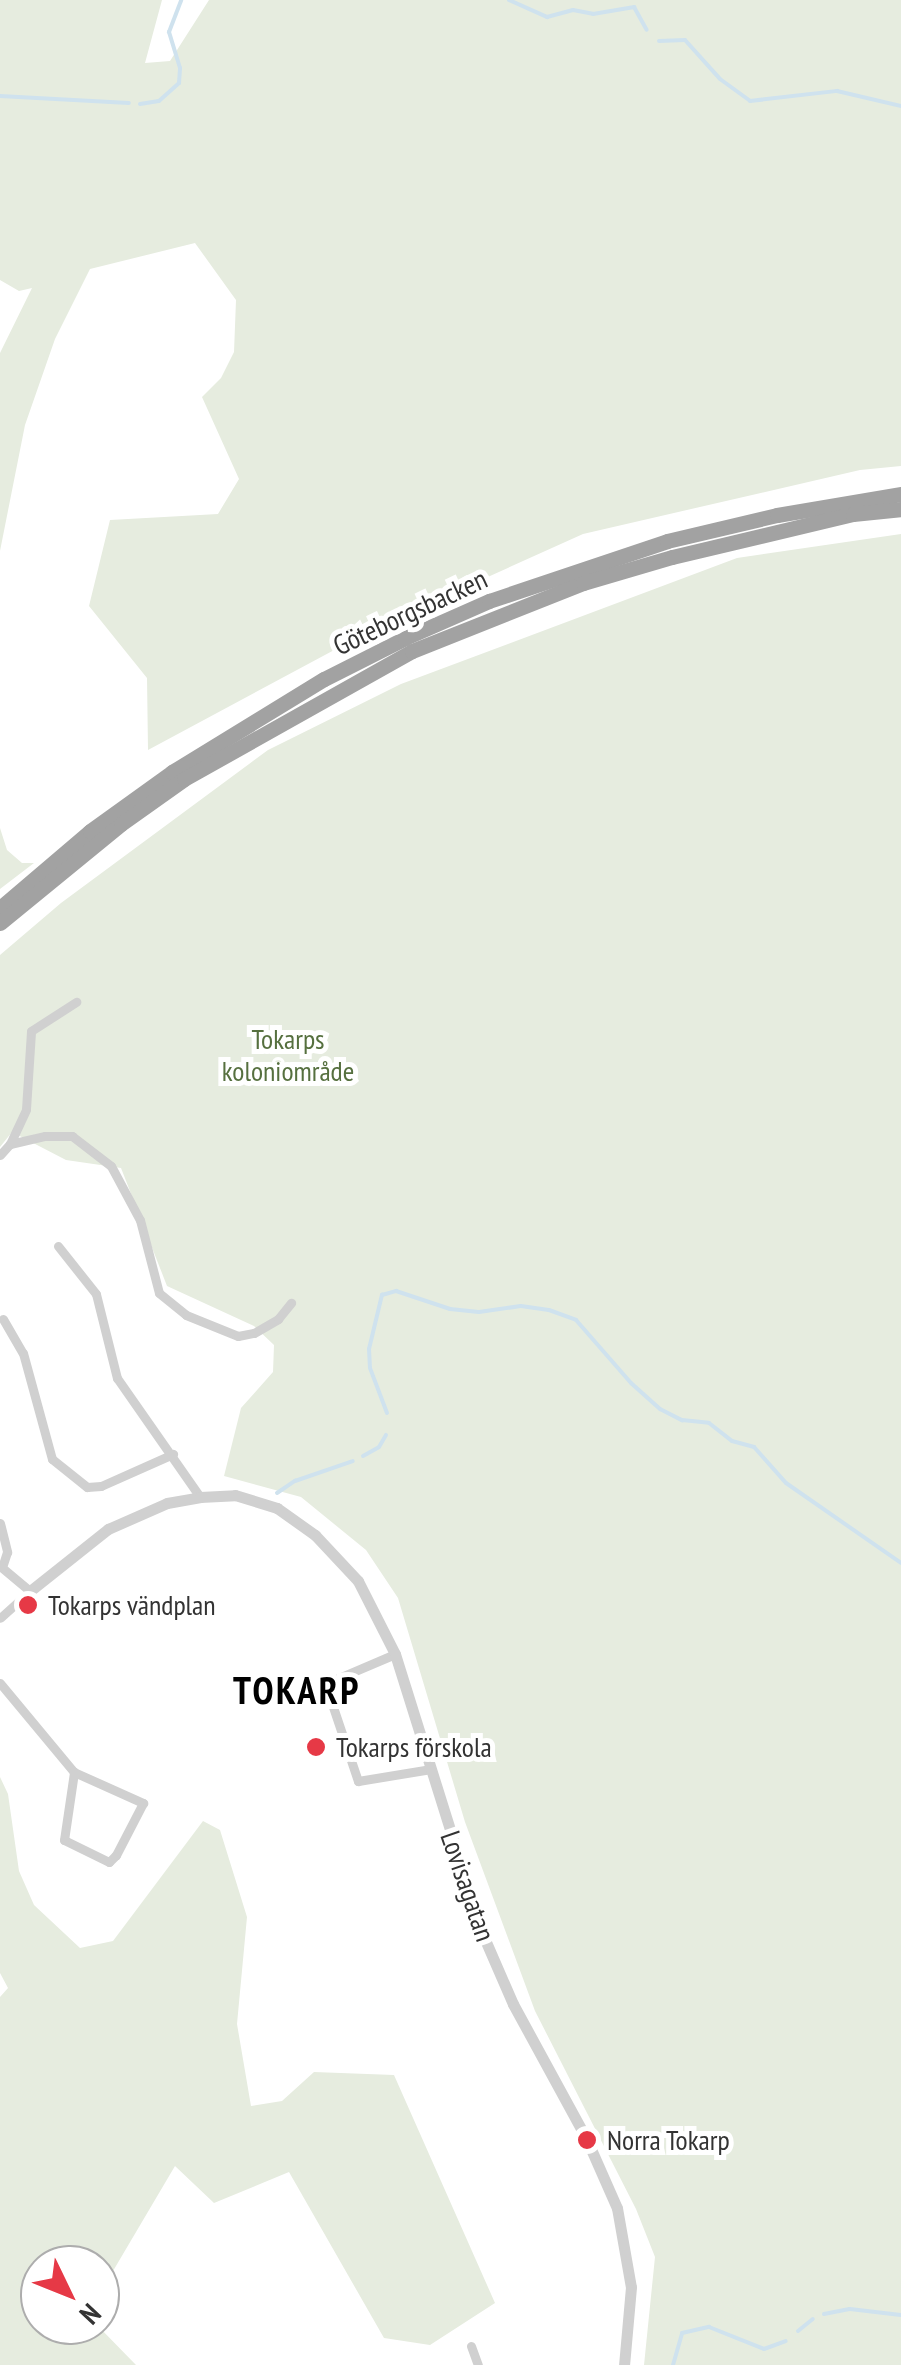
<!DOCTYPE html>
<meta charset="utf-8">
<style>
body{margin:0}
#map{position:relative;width:901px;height:2365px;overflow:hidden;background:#fff;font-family:"PT Sans Narrow",sans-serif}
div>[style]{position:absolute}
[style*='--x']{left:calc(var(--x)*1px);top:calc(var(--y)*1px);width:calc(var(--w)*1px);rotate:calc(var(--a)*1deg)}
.green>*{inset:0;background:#e6ecdf}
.stream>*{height:4px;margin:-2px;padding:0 2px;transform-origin:2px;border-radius:2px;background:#cfe2ee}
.minor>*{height:9px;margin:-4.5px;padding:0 4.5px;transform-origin:4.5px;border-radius:4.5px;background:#d0d0d0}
.tertiary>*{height:11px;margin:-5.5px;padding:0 5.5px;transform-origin:5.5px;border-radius:5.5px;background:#d0d0d0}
.trunk>*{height:15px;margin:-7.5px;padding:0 7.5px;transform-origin:7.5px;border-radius:7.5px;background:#a2a2a2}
.dots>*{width:28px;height:28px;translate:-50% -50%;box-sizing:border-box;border:5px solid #fff;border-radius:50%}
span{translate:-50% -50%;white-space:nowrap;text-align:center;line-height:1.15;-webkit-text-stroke:10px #fff;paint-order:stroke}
.street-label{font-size:28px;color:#333}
.park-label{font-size:28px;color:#56703f}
.poi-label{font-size:28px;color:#333}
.left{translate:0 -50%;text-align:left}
.district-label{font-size:38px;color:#000;font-weight:700;letter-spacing:2.5px}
.north{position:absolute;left:20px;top:2245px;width:100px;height:100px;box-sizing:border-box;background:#fff;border:2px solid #adadad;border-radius:50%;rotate:133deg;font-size:28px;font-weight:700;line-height:40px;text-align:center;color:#333}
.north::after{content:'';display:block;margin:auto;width:35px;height:45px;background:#e63946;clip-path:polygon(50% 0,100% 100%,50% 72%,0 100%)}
</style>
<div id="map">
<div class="green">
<i style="clip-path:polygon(0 0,162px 0,145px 63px,170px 61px,209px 0,901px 0,901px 466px,860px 470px,583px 534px,379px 626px,148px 750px,147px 678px,89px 606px,110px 520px,218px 514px,239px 479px,202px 397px,221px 378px,234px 352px,236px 300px,195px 243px,90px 269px,55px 339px,25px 425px,0 551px,0 353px,32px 288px,19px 291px,0 280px)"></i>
<i style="clip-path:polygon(901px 534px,901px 2365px,644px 2365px,655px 2257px,636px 2209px,535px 2011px,465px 1822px,398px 1598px,366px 1550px,301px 1497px,224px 1476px,241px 1408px,273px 1372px,274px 1345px,254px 1326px,167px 1286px,121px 1168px,66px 1160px,12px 1132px,0 1147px,0 955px,61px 903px,268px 750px,401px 684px,737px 558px)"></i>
<i style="clip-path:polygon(0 828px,7px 850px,22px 863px,34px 863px,0 889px)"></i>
<i style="clip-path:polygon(0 1777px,8px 1794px,19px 1871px,34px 1905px,80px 1948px,113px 1941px,203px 1821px,220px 1830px,247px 1917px,237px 2024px,251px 2106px,282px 2101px,314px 2072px,394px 2075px,495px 2303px,430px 2345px,384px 2338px,289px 2172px,214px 2203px,175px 2166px,113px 2271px,100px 2306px,100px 2265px,40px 2265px,40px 2325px,97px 2325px,136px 2365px,0 2365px,0 1997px,8px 1988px,0 1973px)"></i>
</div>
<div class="stream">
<i style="--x:509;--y:0;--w:42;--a:24.1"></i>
<i style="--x:547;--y:17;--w:27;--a:-15"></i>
<i style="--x:573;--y:10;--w:20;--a:11"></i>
<i style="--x:593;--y:14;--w:42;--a:-9.7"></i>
<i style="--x:634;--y:7;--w:26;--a:61"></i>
<i style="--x:659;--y:41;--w:26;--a:-2"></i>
<i style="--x:685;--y:40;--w:52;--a:48.1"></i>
<i style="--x:720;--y:79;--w:37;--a:36"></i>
<i style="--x:750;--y:101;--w:88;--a:-6.6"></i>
<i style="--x:837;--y:91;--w:66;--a:13.2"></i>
<i style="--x:0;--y:96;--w:129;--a:3.1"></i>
<i style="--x:140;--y:104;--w:19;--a:-9"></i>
<i style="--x:159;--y:101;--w:27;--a:-42"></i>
<i style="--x:179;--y:83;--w:15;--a:-86"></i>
<i style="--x:180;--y:68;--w:38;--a:-107"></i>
<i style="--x:169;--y:32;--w:34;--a:-69"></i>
<i style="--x:387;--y:1413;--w:48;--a:-110.7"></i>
<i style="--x:370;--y:1368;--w:19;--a:-93"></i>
<i style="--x:369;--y:1349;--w:56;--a:-76.5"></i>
<i style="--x:382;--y:1295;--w:15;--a:-16"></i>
<i style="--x:396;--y:1291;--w:57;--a:18.4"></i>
<i style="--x:450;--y:1309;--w:29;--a:6"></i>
<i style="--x:479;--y:1312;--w:42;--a:-8.1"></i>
<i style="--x:521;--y:1306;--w:28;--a:8"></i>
<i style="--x:549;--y:1310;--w:29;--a:20"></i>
<i style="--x:576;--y:1320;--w:84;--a:48.9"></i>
<i style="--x:631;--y:1383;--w:39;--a:42"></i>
<i style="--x:660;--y:1409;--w:25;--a:27"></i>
<i style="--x:682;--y:1420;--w:27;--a:6"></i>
<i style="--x:709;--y:1423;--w:29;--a:38"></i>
<i style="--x:732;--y:1441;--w:23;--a:15"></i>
<i style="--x:754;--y:1447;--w:48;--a:48.4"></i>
<i style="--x:786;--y:1483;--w:140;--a:34.8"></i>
<i style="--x:363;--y:1456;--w:18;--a:-29"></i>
<i style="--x:379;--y:1447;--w:14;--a:-60"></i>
<i style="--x:277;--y:1493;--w:22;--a:-34"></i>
<i style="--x:295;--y:1481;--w:61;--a:-19"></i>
<i style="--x:824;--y:2314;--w:26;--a:-11"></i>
<i style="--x:850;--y:2309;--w:51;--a:6.7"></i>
<i style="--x:798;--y:2331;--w:19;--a:-39"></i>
<i style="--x:673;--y:2365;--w:33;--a:-74"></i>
<i style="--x:682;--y:2333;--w:28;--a:-13"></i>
<i style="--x:709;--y:2327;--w:59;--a:21.8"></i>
<i style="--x:764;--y:2349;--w:23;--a:-20"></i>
</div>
<div class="minor">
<i style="--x:10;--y:1144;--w:36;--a:-13"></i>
<i style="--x:45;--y:1136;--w:27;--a:0"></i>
<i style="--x:72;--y:1136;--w:49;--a:37.6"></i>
<i style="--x:111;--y:1166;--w:61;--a:61.8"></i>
<i style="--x:140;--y:1220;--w:75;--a:75.4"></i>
<i style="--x:159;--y:1293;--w:35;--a:39"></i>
<i style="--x:186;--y:1315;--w:56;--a:22"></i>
<i style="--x:238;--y:1336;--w:16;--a:-11"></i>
<i style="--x:254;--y:1333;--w:28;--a:-30"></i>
<i style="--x:278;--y:1319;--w:21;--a:-51"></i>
<i style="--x:0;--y:1155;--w:15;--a:-48"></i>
<i style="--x:10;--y:1144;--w:38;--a:-65"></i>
<i style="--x:26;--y:1109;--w:78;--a:-86.3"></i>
<i style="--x:31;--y:1031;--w:54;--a:-32.8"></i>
<i style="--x:58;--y:1246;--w:61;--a:51.6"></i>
<i style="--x:96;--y:1294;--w:87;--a:76"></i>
<i style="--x:117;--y:1378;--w:145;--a:55.1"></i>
<i style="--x:3;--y:1319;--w:39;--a:60"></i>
<i style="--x:23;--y:1353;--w:110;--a:74.7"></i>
<i style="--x:52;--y:1459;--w:45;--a:38.7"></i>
<i style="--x:87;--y:1487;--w:14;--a:-4"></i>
<i style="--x:101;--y:1486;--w:79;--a:-24"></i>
<i style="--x:0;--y:1523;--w:30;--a:76"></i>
<i style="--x:7;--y:1552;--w:13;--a:108"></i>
<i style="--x:0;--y:1566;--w:39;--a:40"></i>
<i style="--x:30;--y:1591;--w:40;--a:138"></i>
<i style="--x:395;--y:1654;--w:66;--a:156.9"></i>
<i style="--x:334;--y:1680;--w:8;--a:135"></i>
<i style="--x:328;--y:1686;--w:9;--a:84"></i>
<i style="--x:329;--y:1695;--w:91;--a:71.4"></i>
<i style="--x:358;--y:1781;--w:74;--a:-9.3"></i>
<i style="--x:0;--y:1683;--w:116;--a:50.3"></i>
<i style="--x:74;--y:1772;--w:76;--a:24.2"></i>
<i style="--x:143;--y:1803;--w:59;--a:117.4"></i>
<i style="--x:116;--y:1855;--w:10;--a:135"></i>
<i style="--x:109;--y:1862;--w:50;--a:-153.9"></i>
<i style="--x:64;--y:1840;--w:69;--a:-81.6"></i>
<i style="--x:471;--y:2346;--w:20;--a:70"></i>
</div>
<div class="tertiary">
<i style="--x:30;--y:1591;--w:100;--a:-38.5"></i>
<i style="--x:108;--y:1529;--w:64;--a:-23.8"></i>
<i style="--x:167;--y:1503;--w:34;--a:-10"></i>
<i style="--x:200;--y:1497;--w:35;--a:-3"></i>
<i style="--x:235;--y:1495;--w:44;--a:17.2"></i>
<i style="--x:277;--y:1508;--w:47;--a:35.4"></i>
<i style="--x:315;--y:1535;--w:63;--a:46.9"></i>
<i style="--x:358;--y:1581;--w:82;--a:63.1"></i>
<i style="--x:395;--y:1654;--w:294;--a:72.6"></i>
<i style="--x:483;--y:1935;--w:75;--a:66.5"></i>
<i style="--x:513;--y:2004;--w:155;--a:61.4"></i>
<i style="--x:587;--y:2140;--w:74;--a:66.2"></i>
<i style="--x:617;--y:2208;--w:80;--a:80"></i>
<i style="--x:631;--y:2287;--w:78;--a:95.1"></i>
</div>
<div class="trunk">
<i style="--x:0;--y:908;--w:118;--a:-40.5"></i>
<i style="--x:90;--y:831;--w:101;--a:-35.7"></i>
<i style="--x:172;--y:772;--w:178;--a:-31.5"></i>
<i style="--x:324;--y:679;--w:91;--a:-26.8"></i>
<i style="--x:405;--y:638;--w:92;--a:-23.8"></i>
<i style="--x:489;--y:601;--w:188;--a:-18.6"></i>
<i style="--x:667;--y:541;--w:113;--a:-13.3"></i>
<i style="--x:777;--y:515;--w:126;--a:-9.6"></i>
<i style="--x:0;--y:923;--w:156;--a:-39.3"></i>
<i style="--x:121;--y:824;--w:77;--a:-35.5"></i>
<i style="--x:184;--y:779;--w:261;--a:-29.3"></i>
<i style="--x:412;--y:651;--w:184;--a:-21.7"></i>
<i style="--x:583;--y:583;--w:93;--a:-16.3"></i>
<i style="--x:672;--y:557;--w:186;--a:-13.4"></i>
<i style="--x:853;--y:514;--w:48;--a:-5.9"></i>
</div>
<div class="dots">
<i style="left:28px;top:1605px;background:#e63946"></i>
<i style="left:316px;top:1747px;background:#e63946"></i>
<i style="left:587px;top:2140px;background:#e63946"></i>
</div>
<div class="street-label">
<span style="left:410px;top:612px;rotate:-25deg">Göteborgsbacken</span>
<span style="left:468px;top:1886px;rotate:71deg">Lovisagatan</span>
</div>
<div class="park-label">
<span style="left:288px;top:1055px">Tokarps<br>koloniområde</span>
</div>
<div class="poi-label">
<span class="left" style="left:48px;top:1605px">Tokarps vändplan</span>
<span class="left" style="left:336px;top:1747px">Tokarps förskola</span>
<span class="left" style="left:607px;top:2140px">Norra Tokarp</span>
</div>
<div class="district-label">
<span style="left:297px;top:1690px">TOKARP</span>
</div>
<div class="north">N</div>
</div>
